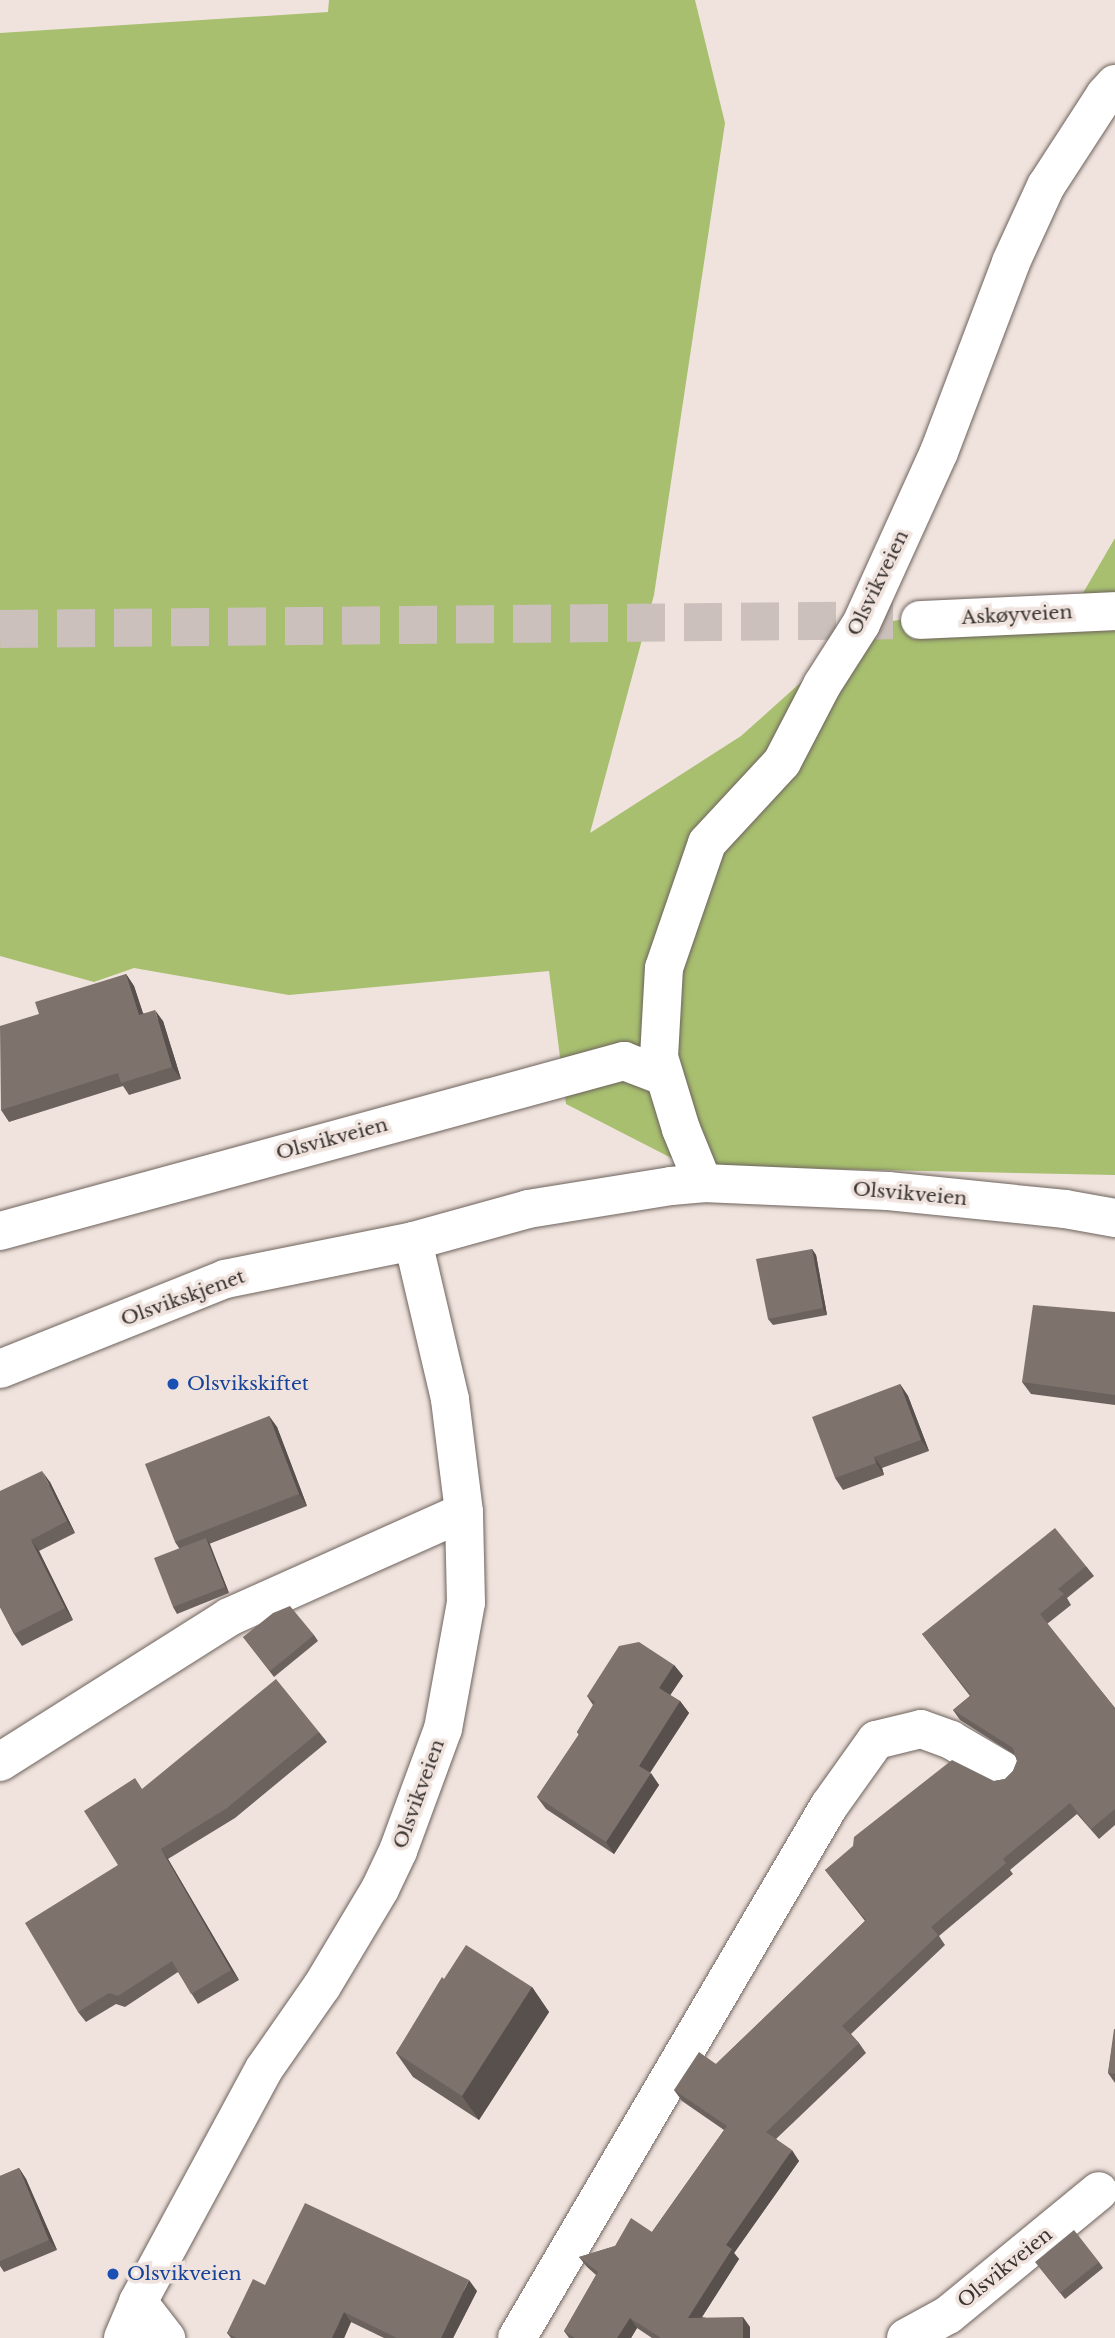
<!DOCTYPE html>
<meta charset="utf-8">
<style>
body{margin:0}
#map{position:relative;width:1115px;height:2338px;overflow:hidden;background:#f0e3dd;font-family:"Libre Baskerville",serif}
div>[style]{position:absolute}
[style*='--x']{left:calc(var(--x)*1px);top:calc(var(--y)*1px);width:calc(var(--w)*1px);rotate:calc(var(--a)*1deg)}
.green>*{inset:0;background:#a7bf6f}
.primary-tunnel>*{height:38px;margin-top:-19px;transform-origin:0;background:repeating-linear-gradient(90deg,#cbc0bb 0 38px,transparent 0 57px)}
.roads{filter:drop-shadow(0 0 2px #6e635d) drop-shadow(0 0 2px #6e635d)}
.street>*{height:38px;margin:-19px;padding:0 19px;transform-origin:19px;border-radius:19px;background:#fff}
.secondary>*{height:38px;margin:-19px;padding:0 19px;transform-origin:19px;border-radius:19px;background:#fff}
.primary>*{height:38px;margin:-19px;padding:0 19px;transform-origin:19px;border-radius:19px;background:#fff}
.wall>*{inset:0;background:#6c625d}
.shaded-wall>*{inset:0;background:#58504c}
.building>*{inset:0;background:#7e726c}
.dots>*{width:19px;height:19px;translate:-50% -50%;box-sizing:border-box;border:4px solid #f0e3dd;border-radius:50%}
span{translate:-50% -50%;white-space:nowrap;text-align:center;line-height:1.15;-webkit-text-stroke:7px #f0e3dd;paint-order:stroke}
.street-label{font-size:19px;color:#383331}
.transit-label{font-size:19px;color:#164399}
.left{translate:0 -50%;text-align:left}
</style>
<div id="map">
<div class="green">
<i style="clip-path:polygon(329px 0,695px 0,725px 123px,654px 595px,590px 833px,741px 736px,865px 625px,1083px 593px,1115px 538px,1115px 1175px,687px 1166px,566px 1104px,549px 971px,289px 995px,134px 968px,94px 982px,0 956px,0 33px,328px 12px)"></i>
</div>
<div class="primary-tunnel">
<i style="--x:0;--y:629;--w:920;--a:-0.56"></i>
</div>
<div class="roads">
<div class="street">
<i style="--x:703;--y:1183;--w:58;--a:-112.2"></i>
<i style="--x:681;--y:1129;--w:75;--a:-107"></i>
<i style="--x:659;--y:1057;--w:89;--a:-86.8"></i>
<i style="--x:664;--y:968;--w:132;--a:-71"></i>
<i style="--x:707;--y:843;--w:110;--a:-47.2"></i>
<i style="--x:782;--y:762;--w:87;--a:-62.5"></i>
<i style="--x:822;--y:685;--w:72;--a:-57.4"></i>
<i style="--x:861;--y:624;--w:189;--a:-65.6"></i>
<i style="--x:939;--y:452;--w:203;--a:-69.2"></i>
<i style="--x:1011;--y:262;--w:84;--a:-65.3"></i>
<i style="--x:1046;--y:186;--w:108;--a:-57"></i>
<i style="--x:1105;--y:95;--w:15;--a:-48"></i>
<i style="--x:0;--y:1231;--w:647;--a:-15.24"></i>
<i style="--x:624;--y:1061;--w:42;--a:21"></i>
<i style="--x:0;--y:1762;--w:271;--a:-32.3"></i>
<i style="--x:229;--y:1617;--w:257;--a:-24.1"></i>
<i style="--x:138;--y:2302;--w:46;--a:52.1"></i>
<i style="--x:517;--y:2338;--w:617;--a:-59.61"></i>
<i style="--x:829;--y:1806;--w:81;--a:-54.5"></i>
<i style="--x:876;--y:1740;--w:46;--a:-13.7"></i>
<i style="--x:921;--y:1729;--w:32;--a:20"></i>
<i style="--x:951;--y:1740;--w:59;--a:30.5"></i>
<i style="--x:906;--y:2338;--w:48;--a:-28.7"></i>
<i style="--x:948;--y:2315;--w:195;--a:-39.4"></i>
</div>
<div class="secondary">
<i style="--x:0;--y:1369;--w:242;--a:-21.8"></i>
<i style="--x:225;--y:1279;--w:192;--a:-11.4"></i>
<i style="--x:413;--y:1241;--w:119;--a:-15.5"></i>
<i style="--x:528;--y:1209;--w:145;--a:-9.1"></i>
<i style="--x:671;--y:1186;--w:32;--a:-5"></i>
<i style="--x:703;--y:1183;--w:185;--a:2.5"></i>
<i style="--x:888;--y:1191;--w:178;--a:5.8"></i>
<i style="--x:1065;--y:1209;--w:51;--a:10.2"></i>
<i style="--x:123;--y:2338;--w:39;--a:-67"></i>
<i style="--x:138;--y:2302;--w:265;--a:-61.6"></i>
<i style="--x:264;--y:2069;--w:101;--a:-55.1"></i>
<i style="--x:322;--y:1986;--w:113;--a:-59.1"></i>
<i style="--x:380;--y:1889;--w:42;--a:-64.7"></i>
<i style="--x:398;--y:1851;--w:130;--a:-69.8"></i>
<i style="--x:443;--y:1729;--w:128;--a:-79.7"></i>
<i style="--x:466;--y:1603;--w:91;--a:-91.3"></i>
<i style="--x:464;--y:1512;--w:114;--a:-97.1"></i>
<i style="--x:450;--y:1399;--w:162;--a:-103.2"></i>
</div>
<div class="primary">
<i style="--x:920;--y:620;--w:195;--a:-2.6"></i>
</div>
</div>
<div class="wall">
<i style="clip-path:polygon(126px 974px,134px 986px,143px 1013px,163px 1021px,181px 1079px,129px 1095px,123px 1086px,9px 1122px,1px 1110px,39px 1014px)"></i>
<i style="clip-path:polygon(812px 1249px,816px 1255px,827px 1315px,773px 1325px,768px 1319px)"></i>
<i style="clip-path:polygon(1115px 1312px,1115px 1405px,1031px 1394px,1022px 1382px)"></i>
<i style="clip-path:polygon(900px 1384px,908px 1396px,929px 1451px,882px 1468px,884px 1475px,843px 1490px,835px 1478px)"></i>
<i style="clip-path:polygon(269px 1416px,277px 1427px,307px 1506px,209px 1544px,229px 1593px,177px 1614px,173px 1607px,179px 1548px,175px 1542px)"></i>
<i style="clip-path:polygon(50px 1482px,75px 1533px,39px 1551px,73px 1620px,22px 1646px,14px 1634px,0 1607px)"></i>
<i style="clip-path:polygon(1086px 1566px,1094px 1576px,1067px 1598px,1071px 1605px,1047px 1624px,1115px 1708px,1115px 1825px,1099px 1839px,1077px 1814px,1010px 1870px,1013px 1874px,939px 1936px,945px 1945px,851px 2034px,859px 2043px,866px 2053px,776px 2139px,799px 2161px,734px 2253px,739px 2259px,702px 2317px,750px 2327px,750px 2338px,652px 2338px,637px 2328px,631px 2338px,569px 2338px,564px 2331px,596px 2275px,587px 2267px,579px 2257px,615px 2246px,652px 2232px,724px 2130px,682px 2101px,674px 2090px,716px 2064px,865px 1921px,825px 1870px,994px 1781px,1005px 1779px,1013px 1771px,1017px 1761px,1015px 1755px,960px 1720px,953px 1710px,970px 1696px,922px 1634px)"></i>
<i style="clip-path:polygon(314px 1635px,318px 1641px,274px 1677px,243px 1637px)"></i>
<i style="clip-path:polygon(674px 1665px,683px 1676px,670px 1695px,680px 1701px,689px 1713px,650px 1773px,659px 1785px,614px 1854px,546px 1809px,537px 1797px,579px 1735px,577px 1732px,593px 1705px,587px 1696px)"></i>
<i style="clip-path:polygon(319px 1732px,327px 1742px,235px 1818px,168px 1859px,239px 1980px,198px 2004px,178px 1972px,125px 2007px,116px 2004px,86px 2022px,78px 2012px,118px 1865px,143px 1789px)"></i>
<i style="clip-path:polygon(444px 1979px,532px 1987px,549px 2012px,479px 2120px,413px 2077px,396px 2053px)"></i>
<i style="clip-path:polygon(1115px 2029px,1115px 2083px,1108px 2073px)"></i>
<i style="clip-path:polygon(19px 2168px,26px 2179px,57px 2250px,4px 2272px,0 2266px,0 2176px)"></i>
<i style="clip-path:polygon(1099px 2262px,1103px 2268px,1065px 2299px,1040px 2268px)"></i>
<i style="clip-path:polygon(265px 2285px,477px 2291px,453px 2338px,384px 2338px,351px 2322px,344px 2338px,231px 2338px,227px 2333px)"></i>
</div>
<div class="shaded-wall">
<i style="clip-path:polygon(126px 974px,134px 986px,147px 1026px,139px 1015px)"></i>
<i style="clip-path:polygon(155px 1010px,163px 1021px,181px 1079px,172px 1067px)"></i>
<i style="clip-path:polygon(812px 1249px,816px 1255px,827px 1315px,823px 1308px)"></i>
<i style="clip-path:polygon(900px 1384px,908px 1396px,929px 1451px,921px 1440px)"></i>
<i style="clip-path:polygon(269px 1416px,277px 1427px,307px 1506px,299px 1494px)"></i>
<i style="clip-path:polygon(874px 1457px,882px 1468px,884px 1475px,876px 1463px)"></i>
<i style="clip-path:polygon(42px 1471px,50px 1482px,75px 1533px,67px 1521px)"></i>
<i style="clip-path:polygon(206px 1538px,210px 1544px,229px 1593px,225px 1587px)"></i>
<i style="clip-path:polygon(31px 1540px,39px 1551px,73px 1620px,65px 1608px)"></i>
<i style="clip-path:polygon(674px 1665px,683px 1676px,667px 1700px,659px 1688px)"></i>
<i style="clip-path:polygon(680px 1701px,689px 1713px,647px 1777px,639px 1766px)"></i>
<i style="clip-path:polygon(651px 1773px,659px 1785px,614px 1854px,606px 1842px)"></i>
<i style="clip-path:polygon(161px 1849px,168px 1859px,239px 1980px,231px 1970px)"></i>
<i style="clip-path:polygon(532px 1987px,549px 2012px,479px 2120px,462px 2096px)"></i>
<i style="clip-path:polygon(792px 2150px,799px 2161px,734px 2253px,739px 2259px,695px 2328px,688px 2318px,726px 2245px)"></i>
<i style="clip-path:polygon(19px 2168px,26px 2179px,57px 2250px,49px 2240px)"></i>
<i style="clip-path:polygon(469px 2280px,477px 2291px,453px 2338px,441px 2338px)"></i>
<i style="clip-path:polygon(344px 2312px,351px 2322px,344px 2338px,332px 2338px)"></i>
<i style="clip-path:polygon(743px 2317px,750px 2327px,750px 2338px,743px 2338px)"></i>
<i style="clip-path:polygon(630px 2318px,637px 2328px,631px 2338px,617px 2338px)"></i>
</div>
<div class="building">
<i style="clip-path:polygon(126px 974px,139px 1015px,155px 1010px,172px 1067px,121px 1083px,118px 1073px,1px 1110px,0 1026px,39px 1014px,35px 1002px)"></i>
<i style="clip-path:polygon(812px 1249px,823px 1308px,768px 1319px,756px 1259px)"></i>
<i style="clip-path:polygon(1033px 1305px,1115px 1312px,1115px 1395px,1022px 1382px)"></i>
<i style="clip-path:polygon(900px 1384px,921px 1440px,874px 1457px,876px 1463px,835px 1478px,812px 1417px)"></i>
<i style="clip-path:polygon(269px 1416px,299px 1494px,175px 1542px,145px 1464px)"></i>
<i style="clip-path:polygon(42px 1471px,67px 1521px,31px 1540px,65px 1608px,14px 1634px,0 1607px,0 1491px)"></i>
<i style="clip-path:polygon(1055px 1528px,1086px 1566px,1058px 1589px,1064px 1594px,1040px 1614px,1115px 1708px,1115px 1809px,1091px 1829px,1070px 1803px,1003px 1859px,1006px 1863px,931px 1927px,938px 1935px,842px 2026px,859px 2043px,766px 2132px,792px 2150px,726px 2245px,732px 2249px,688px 2318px,743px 2317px,743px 2338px,661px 2338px,630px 2318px,617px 2338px,575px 2338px,564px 2331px,598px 2272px,579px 2257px,615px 2246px,631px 2218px,652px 2232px,727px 2126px,674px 2090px,699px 2052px,716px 2064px,866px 1920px,825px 1870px,853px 1846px,854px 1837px,952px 1760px,994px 1781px,1005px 1779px,1013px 1771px,1017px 1761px,1013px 1748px,953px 1710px,971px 1695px,922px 1634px)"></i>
<i style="clip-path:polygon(206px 1538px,225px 1587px,173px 1607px,154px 1558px)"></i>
<i style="clip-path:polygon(290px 1606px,314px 1635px,270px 1671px,243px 1637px,273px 1613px)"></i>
<i style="clip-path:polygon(639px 1642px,674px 1665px,659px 1688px,680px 1701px,639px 1766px,651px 1773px,606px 1842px,537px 1797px,579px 1734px,577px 1732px,595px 1702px,587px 1696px,619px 1646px)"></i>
<i style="clip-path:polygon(276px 1679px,319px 1732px,227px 1808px,161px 1849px,231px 1970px,191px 1994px,172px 1961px,118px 1996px,109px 1993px,78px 2012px,25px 1923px,118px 1865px,84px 1811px,135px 1778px,142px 1789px)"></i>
<i style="clip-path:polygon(466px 1945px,532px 1987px,462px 2096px,396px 2053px,442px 1977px,444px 1979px)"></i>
<i style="clip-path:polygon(1114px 2029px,1115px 2029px,1115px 2074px,1108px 2073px)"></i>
<i style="clip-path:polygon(19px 2168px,49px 2240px,0 2261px,0 2176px)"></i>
<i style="clip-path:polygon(305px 2203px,469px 2280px,441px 2338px,397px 2338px,344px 2312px,332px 2338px,237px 2338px,227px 2333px,253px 2279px,265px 2285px)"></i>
<i style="clip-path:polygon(1074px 2230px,1099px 2262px,1060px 2293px,1035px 2262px)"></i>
</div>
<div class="dots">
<i style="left:173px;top:1384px;background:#1a4fb4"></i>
<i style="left:113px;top:2274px;background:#1a4fb4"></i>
</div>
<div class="street-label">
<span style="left:878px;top:583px;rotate:-64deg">Olsvikveien</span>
<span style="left:1017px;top:615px;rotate:-3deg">Askøyveien</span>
<span style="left:332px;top:1139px;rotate:-15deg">Olsvikveien</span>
<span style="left:910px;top:1194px;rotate:5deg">Olsvikveien</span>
<span style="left:183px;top:1298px;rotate:-20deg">Olsvikskjenet</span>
<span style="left:419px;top:1794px;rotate:-70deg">Olsvikveien</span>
<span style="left:1005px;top:2268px;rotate:-39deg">Olsvikveien</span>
</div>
<div class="transit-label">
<span class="left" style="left:187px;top:1384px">Olsvikskiftet</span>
<span class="left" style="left:127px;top:2274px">Olsvikveien</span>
</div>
</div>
